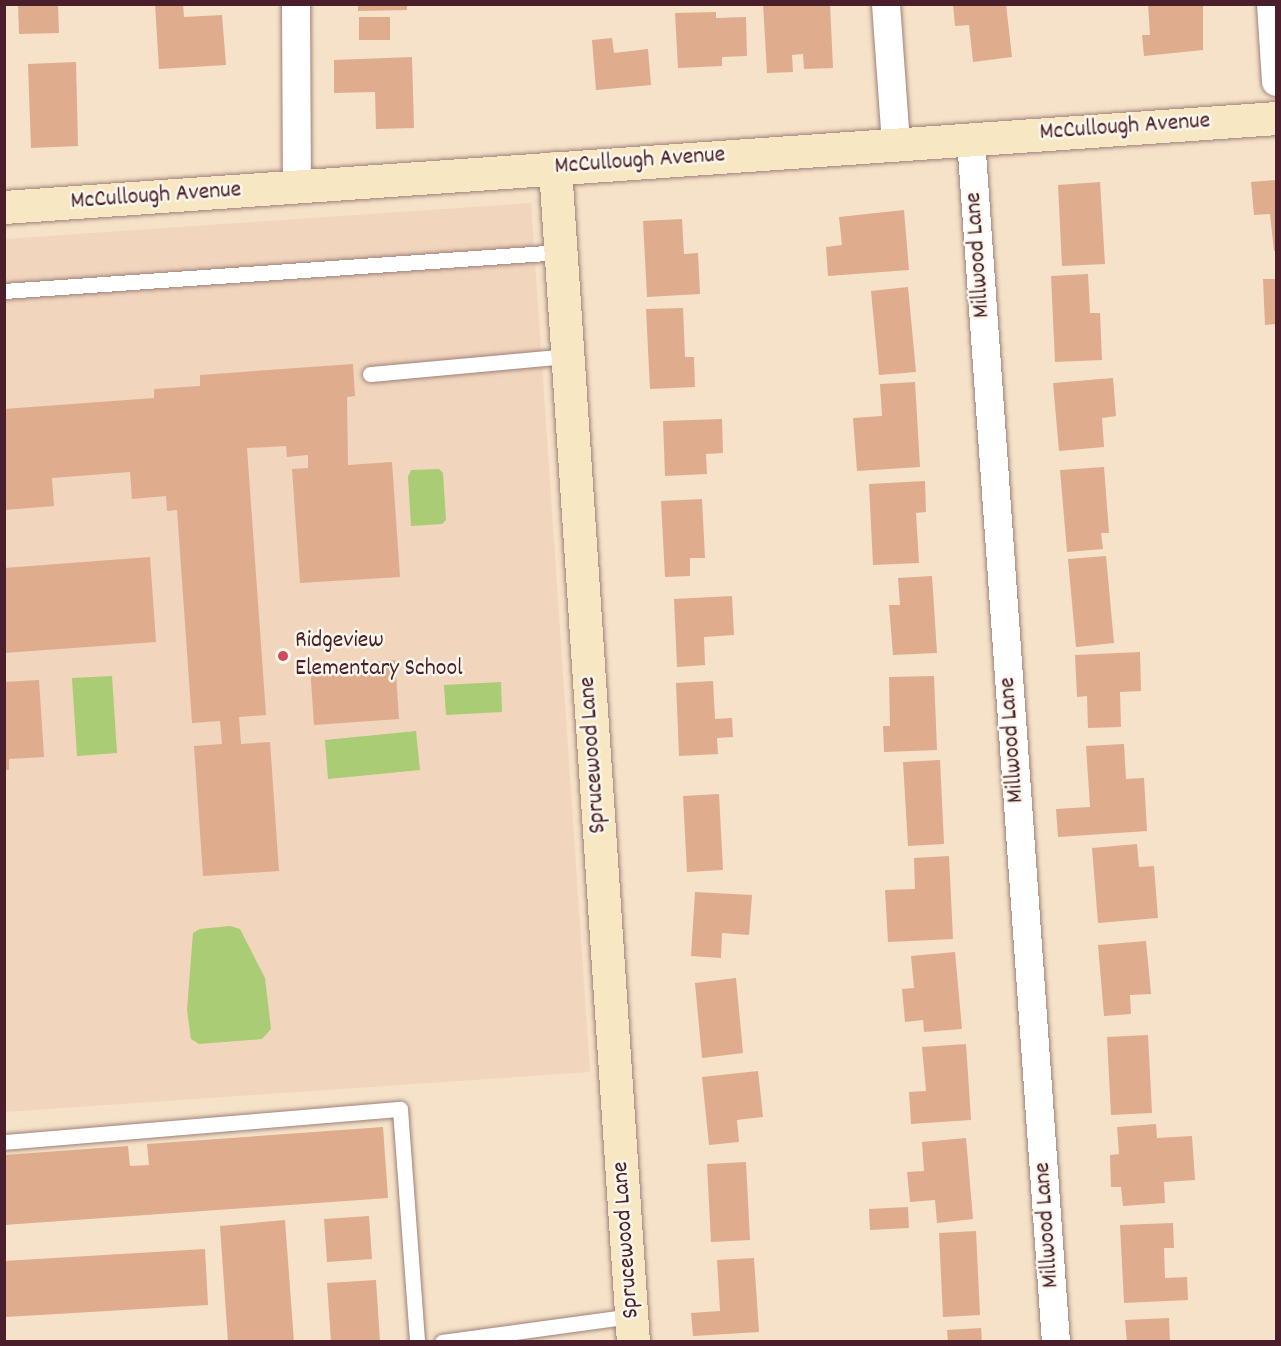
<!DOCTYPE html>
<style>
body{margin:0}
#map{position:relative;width:1281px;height:1346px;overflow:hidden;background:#f5e2c8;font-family:Dekko,sans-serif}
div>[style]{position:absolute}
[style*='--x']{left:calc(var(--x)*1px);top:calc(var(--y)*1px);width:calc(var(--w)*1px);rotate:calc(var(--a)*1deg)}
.built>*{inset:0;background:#f1d5bd}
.green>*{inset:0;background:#aacc74}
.building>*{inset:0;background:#dfac8e}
.roads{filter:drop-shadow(0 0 2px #a0807a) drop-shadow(0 0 2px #a0807a)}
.lane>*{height:15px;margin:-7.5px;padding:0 7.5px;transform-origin:7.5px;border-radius:7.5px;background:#fff}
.street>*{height:28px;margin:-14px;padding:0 14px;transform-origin:14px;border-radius:14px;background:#fff}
.secondary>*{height:33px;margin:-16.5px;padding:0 16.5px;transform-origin:16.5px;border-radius:16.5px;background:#f7e8c3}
.dots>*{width:16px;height:16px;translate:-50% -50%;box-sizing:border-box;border:3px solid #fbf7ec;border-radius:50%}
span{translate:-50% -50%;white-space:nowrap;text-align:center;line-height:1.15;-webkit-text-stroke:5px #fbf7ec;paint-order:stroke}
.street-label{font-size:24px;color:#4a1f2b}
.poi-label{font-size:24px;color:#4a1f2b}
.left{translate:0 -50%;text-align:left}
.frame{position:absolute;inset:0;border:6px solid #4a1f2b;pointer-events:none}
</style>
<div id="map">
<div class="built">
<i style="clip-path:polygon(531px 203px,590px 1072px,5px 1112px,5px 239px)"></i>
</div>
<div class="green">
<i style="clip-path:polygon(439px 469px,443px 473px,446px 520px,442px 524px,411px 526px,408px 477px,411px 470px)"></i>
<i style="clip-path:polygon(112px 676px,117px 753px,77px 756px,72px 678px)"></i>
<i style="clip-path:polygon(501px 682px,502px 712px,446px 715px,444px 685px)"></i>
<i style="clip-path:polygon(416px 731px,420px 770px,328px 779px,325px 740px)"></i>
<i style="clip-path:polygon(230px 926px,240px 929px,265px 978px,271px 1029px,262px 1039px,199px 1044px,191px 1039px,187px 1010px,193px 933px,200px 929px)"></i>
</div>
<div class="building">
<i style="clip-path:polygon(18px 4px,58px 4px,59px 33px,19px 34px)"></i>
<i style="clip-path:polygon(155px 4px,183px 4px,184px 17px,222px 15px,226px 65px,159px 69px)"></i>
<i style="clip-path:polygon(358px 4px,407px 4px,407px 10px,358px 11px)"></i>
<i style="clip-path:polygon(763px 4px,830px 4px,833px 68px,804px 69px,803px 54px,792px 55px,793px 72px,767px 73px)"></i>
<i style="clip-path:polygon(953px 4px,1006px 4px,1012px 57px,973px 62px,969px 25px,955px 26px)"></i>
<i style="clip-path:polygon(1148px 4px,1203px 4px,1203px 50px,1144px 56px,1142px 35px,1150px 35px)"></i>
<i style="clip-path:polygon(716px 12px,716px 18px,746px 17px,747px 56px,722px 57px,722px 66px,678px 68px,675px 13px)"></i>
<i style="clip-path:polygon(359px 17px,390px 17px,390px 40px,359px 40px)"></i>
<i style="clip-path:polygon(612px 38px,614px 53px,648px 49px,651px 85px,596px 90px,592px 40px)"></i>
<i style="clip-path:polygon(412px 57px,414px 128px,376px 129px,375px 92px,334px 93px,334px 60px)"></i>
<i style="clip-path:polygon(76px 62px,78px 146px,31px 148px,28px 64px)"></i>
<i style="clip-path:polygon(1276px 180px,1276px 251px,1274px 251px,1270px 214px,1254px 215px,1251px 182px)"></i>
<i style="clip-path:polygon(1100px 182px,1105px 264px,1062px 266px,1058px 185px)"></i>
<i style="clip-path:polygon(904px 210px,909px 270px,828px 276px,826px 247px,842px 245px,839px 217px)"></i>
<i style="clip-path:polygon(682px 219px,684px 254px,698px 253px,700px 294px,647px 297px,643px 221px)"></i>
<i style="clip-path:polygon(1088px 274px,1090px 313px,1100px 313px,1102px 360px,1055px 362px,1051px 276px)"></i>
<i style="clip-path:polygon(1263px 279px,1276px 279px,1276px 324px,1265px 325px)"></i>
<i style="clip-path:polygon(908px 287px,916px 372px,879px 375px,871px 291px)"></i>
<i style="clip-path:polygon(683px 308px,685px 357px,694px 357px,695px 387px,650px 389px,646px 309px)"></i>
<i style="clip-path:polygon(353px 364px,355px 396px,347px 397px,348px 465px,392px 462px,400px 577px,300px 583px,292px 469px,308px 468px,308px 455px,287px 457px,286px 446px,247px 448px,266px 715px,239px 717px,241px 744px,270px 742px,279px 871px,203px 876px,194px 746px,222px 744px,220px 721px,192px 723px,177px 510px,167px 511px,166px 496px,132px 499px,130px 472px,52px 478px,54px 506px,4px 510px,4px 409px,154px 398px,154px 389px,200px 386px,200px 375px)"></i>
<i style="clip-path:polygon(1113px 378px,1116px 416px,1102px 418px,1104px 447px,1059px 451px,1053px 383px)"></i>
<i style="clip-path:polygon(915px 382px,920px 467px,857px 471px,853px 418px,882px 416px,880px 384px)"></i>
<i style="clip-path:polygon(722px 419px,723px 453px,706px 454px,707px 474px,665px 476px,663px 421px)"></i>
<i style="clip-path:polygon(1104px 467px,1109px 533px,1101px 533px,1103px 549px,1067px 552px,1060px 470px)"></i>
<i style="clip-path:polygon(925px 481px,926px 512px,916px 513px,919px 563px,873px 565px,869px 484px)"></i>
<i style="clip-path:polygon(702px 499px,705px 558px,690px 558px,690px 576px,665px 577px,661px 501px)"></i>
<i style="clip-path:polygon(1106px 556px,1114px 643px,1076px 647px,1068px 559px)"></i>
<i style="clip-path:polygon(150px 557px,156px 642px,4px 653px,4px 568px)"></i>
<i style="clip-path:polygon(932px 576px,937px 653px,893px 655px,889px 605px,900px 605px,898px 578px)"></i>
<i style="clip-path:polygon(732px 596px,734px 635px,704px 637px,705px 665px,677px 667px,674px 599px)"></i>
<i style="clip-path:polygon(1140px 652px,1141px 691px,1120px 692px,1121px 727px,1088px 728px,1087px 696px,1077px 697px,1075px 655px)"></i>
<i style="clip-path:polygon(395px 660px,399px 719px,314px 725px,310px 666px)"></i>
<i style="clip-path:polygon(934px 676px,937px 750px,884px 752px,883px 726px,890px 726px,889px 677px)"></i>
<i style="clip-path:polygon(39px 680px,44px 757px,9px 759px,9px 770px,4px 770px,4px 682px)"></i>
<i style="clip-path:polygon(713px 681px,715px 719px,732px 718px,733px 737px,717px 738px,718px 754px,679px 756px,676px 683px)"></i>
<i style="clip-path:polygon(1124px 744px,1126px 779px,1144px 778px,1147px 831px,1058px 837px,1056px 809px,1090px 807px,1086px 746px)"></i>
<i style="clip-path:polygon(940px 760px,944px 844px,908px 846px,903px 762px)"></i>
<i style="clip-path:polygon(719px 794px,723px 870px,687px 872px,683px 796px)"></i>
<i style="clip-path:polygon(1137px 844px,1139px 867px,1154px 866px,1158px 918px,1098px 923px,1092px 848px)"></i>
<i style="clip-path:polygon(949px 856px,953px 939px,888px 942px,885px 890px,915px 889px,914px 858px)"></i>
<i style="clip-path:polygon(695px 892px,752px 895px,749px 935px,722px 933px,721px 958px,691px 956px)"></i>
<i style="clip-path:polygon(1146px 941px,1151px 994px,1130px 995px,1131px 1014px,1104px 1016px,1098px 945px)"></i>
<i style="clip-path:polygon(955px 952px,962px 1029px,924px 1032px,923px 1020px,905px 1022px,902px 989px,914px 988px,911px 956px)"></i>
<i style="clip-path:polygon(736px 978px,743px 1053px,702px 1058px,695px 983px)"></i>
<i style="clip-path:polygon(1148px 1035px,1152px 1113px,1111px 1115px,1107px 1037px)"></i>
<i style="clip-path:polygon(966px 1044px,971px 1120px,911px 1124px,909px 1092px,926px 1091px,922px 1047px)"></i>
<i style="clip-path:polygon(758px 1071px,763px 1117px,737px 1120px,739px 1142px,709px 1145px,702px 1077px)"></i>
<i style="clip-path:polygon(1156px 1124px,1157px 1138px,1192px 1136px,1195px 1180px,1164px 1182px,1165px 1203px,1123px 1206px,1121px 1187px,1111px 1187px,1110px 1155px,1119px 1154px,1117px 1127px)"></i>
<i style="clip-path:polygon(383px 1127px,388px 1198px,4px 1225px,4px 1155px,128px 1146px,130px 1166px,149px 1165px,147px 1144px)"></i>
<i style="clip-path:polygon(966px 1138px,973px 1219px,937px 1223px,935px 1200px,910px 1202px,907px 1172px,924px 1171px,922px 1142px)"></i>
<i style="clip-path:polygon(746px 1162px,750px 1240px,711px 1242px,707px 1164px)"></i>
<i style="clip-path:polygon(908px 1207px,909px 1228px,870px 1230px,869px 1209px)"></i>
<i style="clip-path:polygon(369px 1216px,372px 1259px,327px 1262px,324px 1219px)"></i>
<i style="clip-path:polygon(285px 1220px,294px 1342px,228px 1342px,220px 1226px)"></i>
<i style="clip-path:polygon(1173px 1223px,1174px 1248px,1164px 1248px,1165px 1278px,1187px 1277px,1188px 1300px,1124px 1303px,1120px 1225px)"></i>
<i style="clip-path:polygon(976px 1231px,980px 1315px,943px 1317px,939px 1233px)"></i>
<i style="clip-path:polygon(205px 1249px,208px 1305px,6px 1317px,4px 1261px)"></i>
<i style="clip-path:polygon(754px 1258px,759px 1332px,693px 1336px,691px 1313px,720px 1311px,717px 1260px)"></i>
<i style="clip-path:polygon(376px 1280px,380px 1342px,331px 1342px,327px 1283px)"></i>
<i style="clip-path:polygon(1169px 1318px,1170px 1342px,1127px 1342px,1125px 1320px)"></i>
<i style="clip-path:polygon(981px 1328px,982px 1342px,948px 1342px,947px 1330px)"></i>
</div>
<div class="roads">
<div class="lane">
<i style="--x:4;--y:291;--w:558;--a:-4.01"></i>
<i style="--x:370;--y:374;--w:198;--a:-5.2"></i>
<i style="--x:4;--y:1142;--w:397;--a:-4.8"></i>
<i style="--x:400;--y:1109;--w:234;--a:85.8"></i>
<i style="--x:442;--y:1342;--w:192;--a:-7.8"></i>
</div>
<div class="street">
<i style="--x:296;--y:4;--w:182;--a:89.7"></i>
<i style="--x:886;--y:4;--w:140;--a:85.9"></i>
<i style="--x:1271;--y:4;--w:78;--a:86.3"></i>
<i style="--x:971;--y:139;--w:1206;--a:85.96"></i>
</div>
<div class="secondary">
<i style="--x:555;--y:168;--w:1177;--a:86.2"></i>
<i style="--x:4;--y:207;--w:1275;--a:-4"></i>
</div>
</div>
<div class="dots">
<i style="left:283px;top:656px;background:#d1495b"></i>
</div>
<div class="street-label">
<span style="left:1125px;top:128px;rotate:-4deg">McCullough Avenue</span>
<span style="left:640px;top:162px;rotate:-4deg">McCullough Avenue</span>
<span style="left:156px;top:197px;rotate:-4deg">McCullough Avenue</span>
<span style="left:979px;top:255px;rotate:-94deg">Millwood Lane</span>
<span style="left:1013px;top:740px;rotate:-94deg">Millwood Lane</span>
<span style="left:594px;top:755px;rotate:-94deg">Sprucewood Lane</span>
<span style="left:1048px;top:1225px;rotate:-94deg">Millwood Lane</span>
<span style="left:627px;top:1240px;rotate:-94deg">Sprucewood Lane</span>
</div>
<div class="poi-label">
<span class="left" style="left:295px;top:656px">Ridgeview<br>Elementary School</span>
</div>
<div class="frame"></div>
</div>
